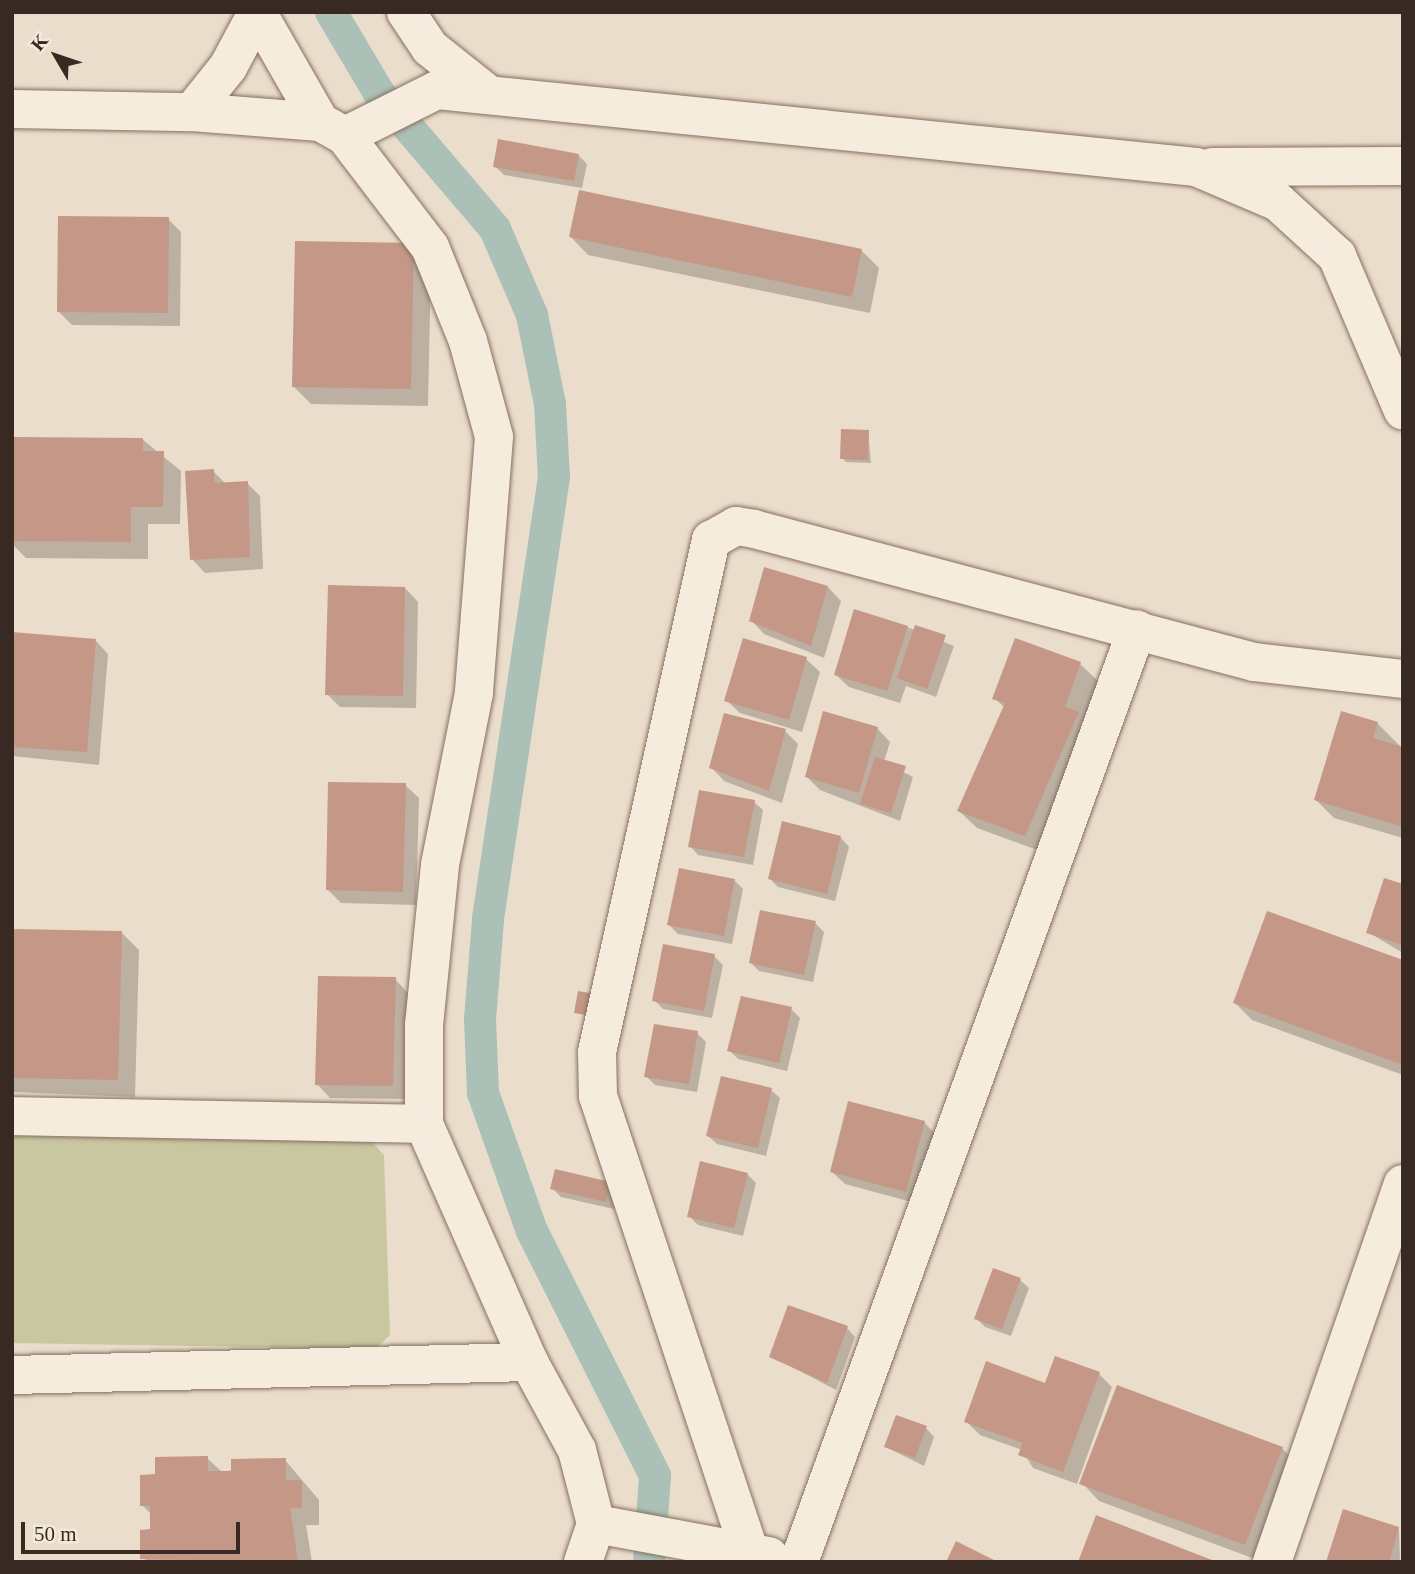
<!DOCTYPE html>
<style>
body{margin:0}
#map{position:relative;width:1415px;height:1574px;overflow:hidden;background:#ebddcb;font-family:Georgia,serif}
div>[style]{position:absolute}
[style*='--x']{left:calc(var(--x)*1px);top:calc(var(--y)*1px);width:calc(var(--w)*1px);rotate:calc(var(--a)*1deg)}
.green>*{inset:0;background:#c8c7a0}
.shadow>*{inset:0;background:#0003}
.canal>*{height:32px;margin:-16px;padding:0 16px;transform-origin:16px;border-radius:16px;background:#abc0b7}
.building>*{inset:0;background:#c49786}
.roads{filter:drop-shadow(0 0 2px #867061) drop-shadow(0 0 2px #867061)}
.minor>*{height:38px;margin:-19px;padding:0 19px;transform-origin:19px;border-radius:19px;background:#f6ecde}
span{translate:-50% -50%;white-space:nowrap;text-align:center;line-height:1.15;-webkit-text-stroke:5px #f3e9da;paint-order:stroke}
.frame{position:absolute;inset:0;border:14px solid #382a23;pointer-events:none}
.north{position:absolute;left:21px;top:21px;width:70px;height:70px;-webkit-text-stroke:5px #f3e9da;paint-order:stroke;rotate:309deg;font-size:19px;font-weight:700;line-height:28px;text-align:center;color:#382a23}
.north::after{content:'';display:block;margin:auto;width:24px;height:32px;background:#382a23;clip-path:polygon(50% 0,100% 100%,50% 72%,0 100%)}
.scale{position:absolute;left:21px;top:1522px;width:219px;height:32px;box-sizing:border-box;border:4px solid #382a23;border-top:0;padding-left:9px;font-size:21px;line-height:24px;white-space:nowrap;color:#382a23;-webkit-text-stroke:5px #f3e9da;paint-order:stroke}
</style>
<div id="map">
<div class="green">
<i style="clip-path:polygon(12px 1134px,372px 1142px,384px 1155px,390px 1335px,375px 1349px,12px 1343px)"></i>
</div>
<div class="shadow">
<i style="clip-path:polygon(578px 155px,587px 164px,582px 188px,504px 175px,495px 166px)"></i>
<i style="clip-path:polygon(168px 219px,181px 232px,180px 326px,72px 325px,58px 311px)"></i>
<i style="clip-path:polygon(571px 237px,861px 250px,879px 268px,870px 313px,588px 255px)"></i>
<i style="clip-path:polygon(413px 245px,431px 263px,428px 406px,311px 404px,293px 386px)"></i>
<i style="clip-path:polygon(868px 432px,871px 463px,846px 462px,842px 458px)"></i>
<i style="clip-path:polygon(12px 438px,142px 439px,181px 471px,180px 524px,148px 524px,148px 559px,26px 558px,12px 544px)"></i>
<i style="clip-path:polygon(213px 471px,226px 484px,247px 483px,260px 496px,263px 569px,205px 573px,192px 559px)"></i>
<i style="clip-path:polygon(828px 587px,841px 601px,824px 658px,764px 634px,751px 620px)"></i>
<i style="clip-path:polygon(405px 588px,418px 602px,416px 708px,340px 707px,327px 694px)"></i>
<i style="clip-path:polygon(907px 627px,954px 646px,936px 697px,906px 686px,900px 703px,849px 687px,835px 674px)"></i>
<i style="clip-path:polygon(12px 634px,95px 640px,108px 654px,99px 765px,12px 756px)"></i>
<i style="clip-path:polygon(744px 641px,806px 659px,820px 672px,802px 732px,740px 713px,726px 700px)"></i>
<i style="clip-path:polygon(1080px 664px,1098px 681px,1043px 852px,977px 828px,959px 811px,1005px 708px,994px 698px)"></i>
<i style="clip-path:polygon(1377px 723px,1403px 749px,1403px 838px,1334px 818px,1316px 800px)"></i>
<i style="clip-path:polygon(877px 728px,890px 742px,884px 762px,913px 777px,900px 821px,820px 790px,807px 777px)"></i>
<i style="clip-path:polygon(785px 731px,798px 744px,782px 803px,724px 781px,711px 767px)"></i>
<i style="clip-path:polygon(405px 785px,419px 798px,416px 905px,341px 903px,328px 890px)"></i>
<i style="clip-path:polygon(754px 802px,763px 810px,753px 865px,698px 855px,690px 846px)"></i>
<i style="clip-path:polygon(783px 823px,841px 838px,849px 847px,835px 901px,778px 887px,769px 878px)"></i>
<i style="clip-path:polygon(734px 880px,743px 889px,732px 944px,678px 934px,669px 925px)"></i>
<i style="clip-path:polygon(1403px 886px,1403px 953px,1368px 932px)"></i>
<i style="clip-path:polygon(815px 923px,824px 932px,813px 982px,759px 971px,750px 962px)"></i>
<i style="clip-path:polygon(12px 931px,121px 932px,139px 950px,135px 1097px,12px 1092px)"></i>
<i style="clip-path:polygon(714px 956px,723px 965px,712px 1018px,663px 1009px,654px 1000px)"></i>
<i style="clip-path:polygon(1403px 962px,1403px 1075px,1252px 1020px,1235px 1003px)"></i>
<i style="clip-path:polygon(395px 979px,408px 993px,406px 1099px,330px 1098px,317px 1084px)"></i>
<i style="clip-path:polygon(791px 1009px,800px 1018px,787px 1071px,738px 1059px,729px 1050px)"></i>
<i style="clip-path:polygon(697px 1033px,706px 1042px,697px 1092px,655px 1085px,646px 1076px)"></i>
<i style="clip-path:polygon(771px 1090px,780px 1098px,766px 1156px,717px 1144px,708px 1136px)"></i>
<i style="clip-path:polygon(924px 1122px,937px 1136px,919px 1204px,845px 1184px,831px 1171px)"></i>
<i style="clip-path:polygon(747px 1174px,756px 1183px,743px 1236px,698px 1225px,689px 1216px)"></i>
<i style="clip-path:polygon(609px 1184px,618px 1192px,614px 1209px,561px 1197px,552px 1188px)"></i>
<i style="clip-path:polygon(1020px 1280px,1029px 1288px,1011px 1336px,985px 1327px,976px 1318px)"></i>
<i style="clip-path:polygon(847px 1328px,855px 1337px,836px 1390px,771px 1356px)"></i>
<i style="clip-path:polygon(1099px 1374px,1112px 1387px,1077px 1484px,1033px 1468px,1022px 1450px,980px 1435px,966px 1421px,1046px 1385px)"></i>
<i style="clip-path:polygon(926px 1428px,934px 1437px,924px 1466px,886px 1447px)"></i>
<i style="clip-path:polygon(1282px 1448px,1299px 1466px,1263px 1562px,1099px 1501px,1082px 1483px)"></i>
<i style="clip-path:polygon(207px 1458px,222px 1472px,285px 1460px,319px 1500px,319px 1525px,306px 1525px,312px 1562px,145px 1562px,152px 1515px,142px 1505px,156px 1476px)"></i>
<i style="clip-path:polygon(1344px 1511px,1399px 1529px,1400px 1562px,1328px 1562px)"></i>
</div>
<div class="canal">
<i style="--x:331;--y:12;--w:94;--a:59.3"></i>
<i style="--x:379;--y:93;--w:179;--a:49.5"></i>
<i style="--x:495;--y:229;--w:94;--a:66.7"></i>
<i style="--x:532;--y:315;--w:91;--a:78.6"></i>
<i style="--x:550;--y:404;--w:73;--a:86.9"></i>
<i style="--x:554;--y:477;--w:448;--a:98.5"></i>
<i style="--x:488;--y:920;--w:99;--a:94.6"></i>
<i style="--x:480;--y:1019;--w:74;--a:87.7"></i>
<i style="--x:483;--y:1093;--w:146;--a:70.5"></i>
<i style="--x:532;--y:1231;--w:274;--a:63.3"></i>
<i style="--x:655;--y:1476;--w:86;--a:94"></i>
</div>
<div class="building">
<i style="clip-path:polygon(498px 139px,579px 154px,574px 181px,493px 167px)"></i>
<i style="clip-path:polygon(579px 190px,862px 249px,852px 297px,569px 237px)"></i>
<i style="clip-path:polygon(58px 216px,169px 217px,168px 313px,57px 312px)"></i>
<i style="clip-path:polygon(295px 241px,414px 243px,411px 389px,292px 387px)"></i>
<i style="clip-path:polygon(841px 429px,869px 430px,868px 460px,840px 459px)"></i>
<i style="clip-path:polygon(12px 437px,143px 438px,143px 451px,164px 451px,163px 507px,131px 507px,131px 542px,12px 541px)"></i>
<i style="clip-path:polygon(214px 469px,214px 483px,248px 481px,250px 557px,190px 560px,185px 471px)"></i>
<i style="clip-path:polygon(764px 567px,828px 586px,811px 646px,749px 621px)"></i>
<i style="clip-path:polygon(328px 585px,405px 587px,403px 696px,325px 695px)"></i>
<i style="clip-path:polygon(854px 609px,908px 626px,887px 691px,834px 675px)"></i>
<i style="clip-path:polygon(915px 625px,946px 635px,927px 689px,897px 678px)"></i>
<i style="clip-path:polygon(12px 632px,96px 639px,87px 752px,12px 747px)"></i>
<i style="clip-path:polygon(743px 638px,807px 657px,789px 720px,724px 701px)"></i>
<i style="clip-path:polygon(1015px 638px,1081px 662px,1065px 707px,1079px 712px,1025px 836px,957px 811px,1005px 703px,992px 699px)"></i>
<i style="clip-path:polygon(823px 711px,878px 727px,859px 793px,805px 777px)"></i>
<i style="clip-path:polygon(1341px 711px,1378px 722px,1373px 738px,1403px 747px,1403px 827px,1314px 800px)"></i>
<i style="clip-path:polygon(724px 713px,786px 729px,769px 791px,709px 768px)"></i>
<i style="clip-path:polygon(875px 757px,906px 766px,891px 813px,860px 804px)"></i>
<i style="clip-path:polygon(328px 782px,406px 783px,403px 892px,326px 890px)"></i>
<i style="clip-path:polygon(699px 790px,755px 800px,744px 857px,688px 847px)"></i>
<i style="clip-path:polygon(782px 821px,841px 836px,827px 894px,768px 879px)"></i>
<i style="clip-path:polygon(679px 868px,735px 879px,724px 936px,667px 925px)"></i>
<i style="clip-path:polygon(1384px 878px,1403px 884px,1403px 945px,1366px 933px)"></i>
<i style="clip-path:polygon(760px 910px,816px 921px,804px 975px,749px 963px)"></i>
<i style="clip-path:polygon(1267px 911px,1403px 960px,1403px 1065px,1233px 1003px)"></i>
<i style="clip-path:polygon(12px 929px,122px 931px,118px 1080px,12px 1078px)"></i>
<i style="clip-path:polygon(663px 944px,715px 954px,704px 1011px,652px 1001px)"></i>
<i style="clip-path:polygon(318px 976px,396px 977px,393px 1086px,315px 1085px)"></i>
<i style="clip-path:polygon(578px 991px,596px 994px,592px 1016px,574px 1013px)"></i>
<i style="clip-path:polygon(741px 996px,792px 1007px,779px 1063px,727px 1051px)"></i>
<i style="clip-path:polygon(654px 1024px,698px 1031px,689px 1084px,644px 1077px)"></i>
<i style="clip-path:polygon(721px 1076px,772px 1088px,758px 1148px,706px 1136px)"></i>
<i style="clip-path:polygon(848px 1101px,925px 1121px,906px 1192px,830px 1172px)"></i>
<i style="clip-path:polygon(700px 1161px,748px 1173px,734px 1228px,687px 1217px)"></i>
<i style="clip-path:polygon(555px 1169px,610px 1182px,606px 1202px,550px 1189px)"></i>
<i style="clip-path:polygon(993px 1268px,1021px 1278px,1002px 1329px,974px 1319px)"></i>
<i style="clip-path:polygon(788px 1305px,848px 1326px,827px 1383px,769px 1357px)"></i>
<i style="clip-path:polygon(1055px 1356px,1100px 1372px,1063px 1472px,1018px 1455px,1023px 1443px,964px 1422px,986px 1361px,1045px 1383px)"></i>
<i style="clip-path:polygon(1117px 1385px,1283px 1447px,1245px 1545px,1079px 1484px)"></i>
<i style="clip-path:polygon(896px 1415px,927px 1426px,915px 1458px,884px 1447px)"></i>
<i style="clip-path:polygon(208px 1456px,208px 1471px,231px 1471px,231px 1459px,286px 1458px,286px 1480px,302px 1480px,302px 1508px,290px 1508px,298px 1562px,140px 1559px,140px 1530px,150px 1529px,150px 1506px,140px 1506px,140px 1475px,155px 1474px,155px 1457px)"></i>
<i style="clip-path:polygon(1343px 1509px,1399px 1527px,1389px 1562px,1326px 1562px)"></i>
<i style="clip-path:polygon(1096px 1515px,1217px 1562px,1078px 1562px)"></i>
<i style="clip-path:polygon(956px 1541px,998px 1562px,946px 1562px)"></i>
</div>
<div class="roads">
<div class="minor">
<i style="--x:257;--y:12;--w:127;--a:60.2"></i>
<i style="--x:320;--y:122;--w:29;--a:29"></i>
<i style="--x:345;--y:136;--w:140;--a:52.6"></i>
<i style="--x:430;--y:247;--w:101;--a:68"></i>
<i style="--x:468;--y:341;--w:99;--a:74.8"></i>
<i style="--x:494;--y:437;--w:257;--a:94.5"></i>
<i style="--x:474;--y:693;--w:175;--a:101.2"></i>
<i style="--x:440;--y:865;--w:160;--a:95.7"></i>
<i style="--x:424;--y:1024;--w:100;--a:90"></i>
<i style="--x:424;--y:1124;--w:260;--a:66.2"></i>
<i style="--x:529;--y:1362;--w:100;--a:61.4"></i>
<i style="--x:577;--y:1450;--w:76;--a:75.6"></i>
<i style="--x:596;--y:1524;--w:40;--a:108.9"></i>
<i style="--x:406;--y:12;--w:43;--a:56.3"></i>
<i style="--x:430;--y:48;--w:74;--a:38.4"></i>
<i style="--x:12;--y:109;--w:180;--a:1"></i>
<i style="--x:192;--y:112;--w:128;--a:4.5"></i>
<i style="--x:192;--y:112;--w:58;--a:-51.3"></i>
<i style="--x:228;--y:67;--w:61;--a:-61.8"></i>
<i style="--x:345;--y:136;--w:103;--a:-26.6"></i>
<i style="--x:437;--y:90;--w:763;--a:5.79"></i>
<i style="--x:1196;--y:167;--w:89;--a:23.1"></i>
<i style="--x:1278;--y:202;--w:80;--a:42.5"></i>
<i style="--x:1337;--y:256;--w:168;--a:66.9"></i>
<i style="--x:1212;--y:167;--w:191;--a:-0.3"></i>
<i style="--x:12;--y:1116;--w:412;--a:1.1"></i>
<i style="--x:12;--y:1375;--w:517;--a:-1.44"></i>
<i style="--x:596;--y:1524;--w:176;--a:10.5"></i>
<i style="--x:748;--y:1547;--w:475;--a:-108.4"></i>
<i style="--x:598;--y:1096;--w:44;--a:-91.3"></i>
<i style="--x:597;--y:1052;--w:525;--a:-77.45"></i>
<i style="--x:711;--y:540;--w:29;--a:-29"></i>
<i style="--x:736;--y:526;--w:18;--a:9"></i>
<i style="--x:754;--y:529;--w:517;--a:14.9"></i>
<i style="--x:1254;--y:662;--w:150;--a:6.5"></i>
<i style="--x:799;--y:1562;--w:992;--a:-70.09"></i>
<i style="--x:1272;--y:1562;--w:400;--a:-70.9"></i>
</div>
</div>
<div class="frame"></div>
<div class="north">K</div>
<div class="scale">50 m</div>
</div>
